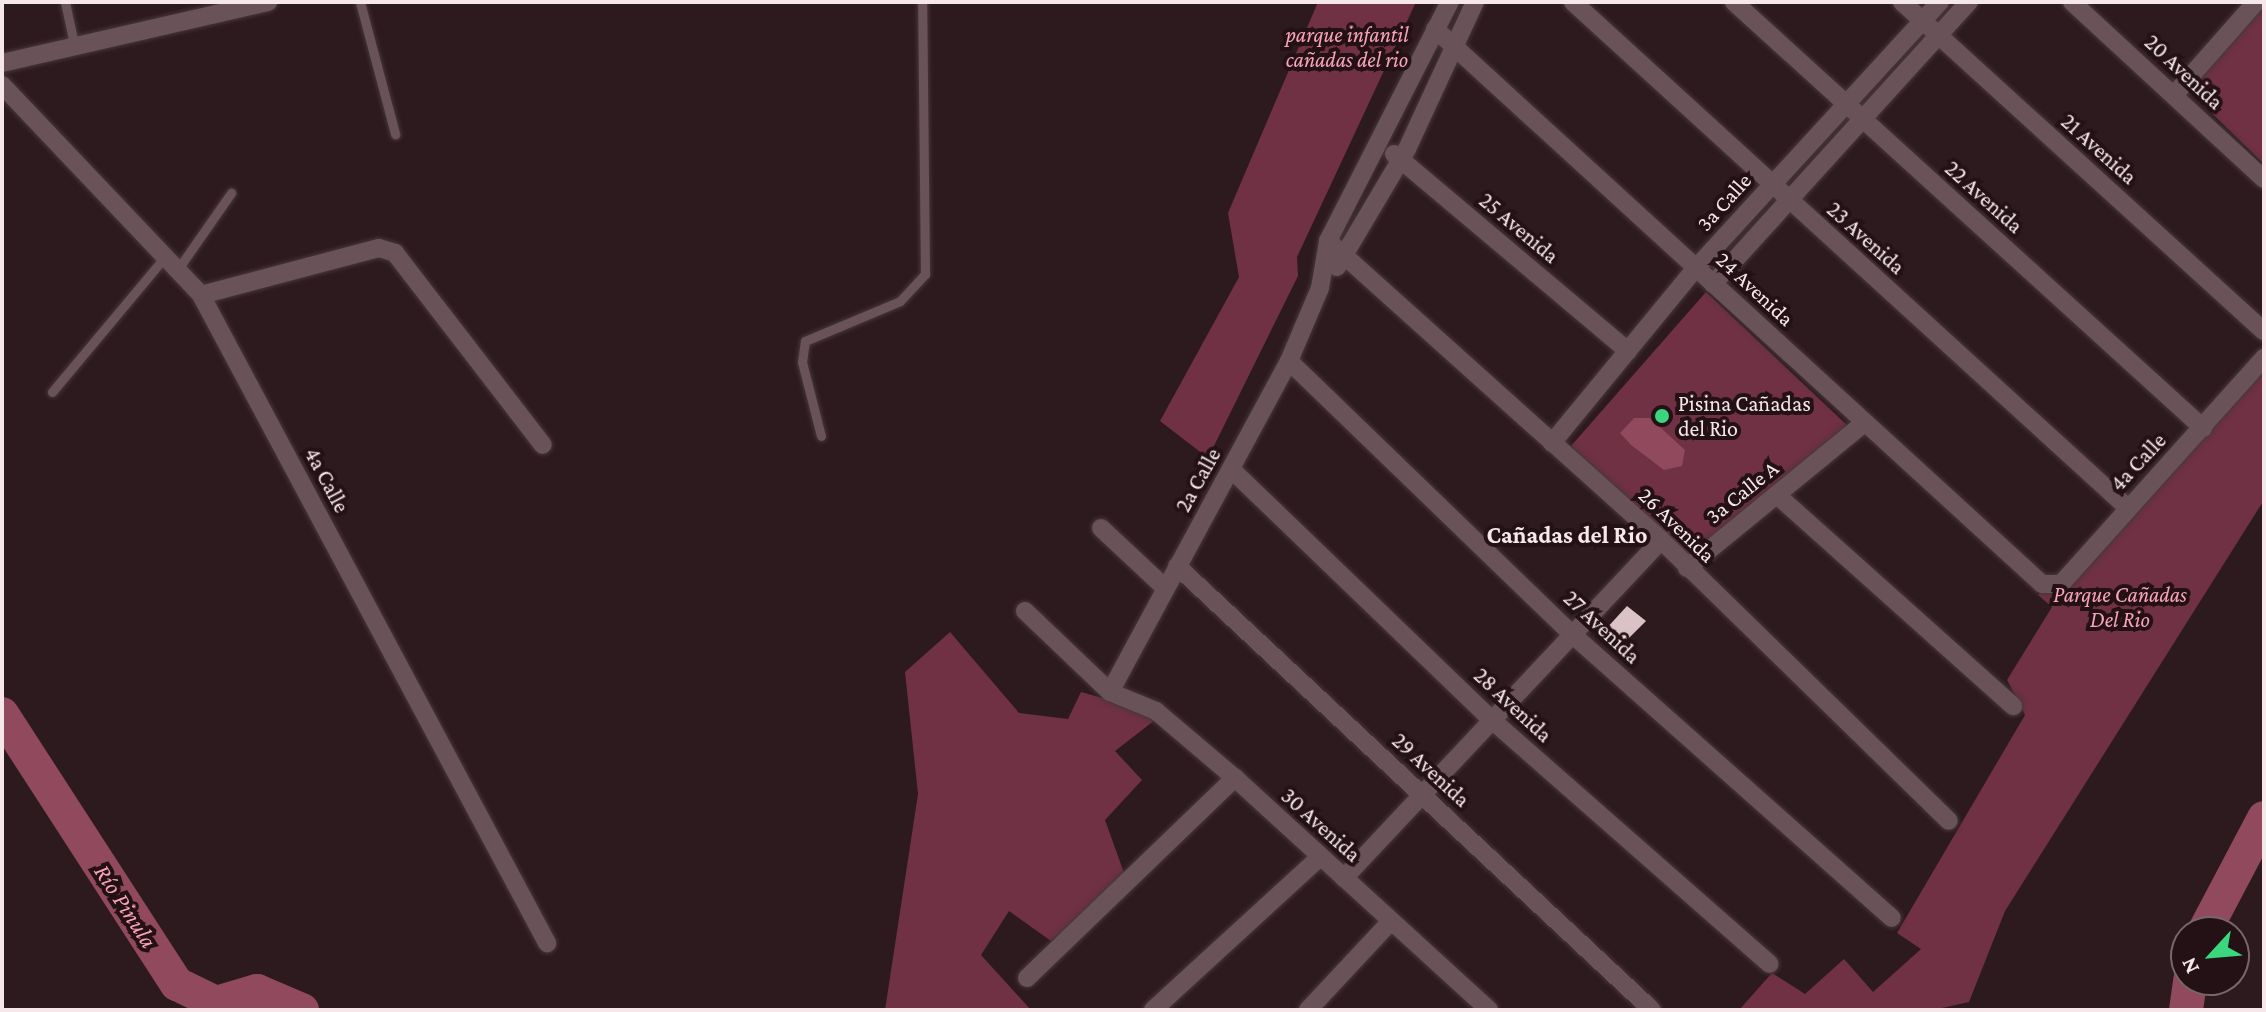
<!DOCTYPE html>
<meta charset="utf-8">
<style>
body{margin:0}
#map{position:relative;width:2266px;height:1012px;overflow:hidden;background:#2d1a1f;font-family:"Crimson Pro",serif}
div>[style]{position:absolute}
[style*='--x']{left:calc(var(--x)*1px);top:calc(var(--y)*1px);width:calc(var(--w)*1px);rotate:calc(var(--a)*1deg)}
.green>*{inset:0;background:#6f3143}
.water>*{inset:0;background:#90495d}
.river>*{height:34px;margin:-17px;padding:0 17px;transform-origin:17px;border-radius:17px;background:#90495d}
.building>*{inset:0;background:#dbc2c7}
.roads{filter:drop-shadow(0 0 2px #46373a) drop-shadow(0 0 2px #46373a)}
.lane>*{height:9px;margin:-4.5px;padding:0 4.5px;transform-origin:4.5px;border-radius:4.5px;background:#695358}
.street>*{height:18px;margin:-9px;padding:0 9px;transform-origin:9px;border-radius:9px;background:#695358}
.dots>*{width:22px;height:22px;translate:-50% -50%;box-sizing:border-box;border:4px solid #231116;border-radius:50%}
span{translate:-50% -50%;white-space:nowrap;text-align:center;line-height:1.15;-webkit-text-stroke:8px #231116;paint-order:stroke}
.park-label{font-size:22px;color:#f9a4b9;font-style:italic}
.street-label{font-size:22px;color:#f5e7ea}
.poi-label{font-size:22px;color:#f5e7ea}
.left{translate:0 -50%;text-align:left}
.neighbourhood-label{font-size:24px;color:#f5e7ea;font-weight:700}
.water-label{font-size:24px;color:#f8a3b8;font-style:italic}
.frame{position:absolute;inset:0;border:4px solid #f5e7ea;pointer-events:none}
.north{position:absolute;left:2170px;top:916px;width:80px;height:80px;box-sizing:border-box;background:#231116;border:2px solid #77676b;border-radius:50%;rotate:244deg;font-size:22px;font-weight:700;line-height:32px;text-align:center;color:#f5e7ea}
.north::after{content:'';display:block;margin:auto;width:28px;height:36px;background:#3ad77f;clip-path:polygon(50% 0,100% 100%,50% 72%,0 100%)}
</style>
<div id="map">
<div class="green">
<i style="clip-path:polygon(1318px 2px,1416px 2px,1297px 257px,1298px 276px,1208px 458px,1160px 421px,1239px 277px,1228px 213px)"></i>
<i style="clip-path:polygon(2264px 3px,2264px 164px,2188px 90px)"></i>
<i style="clip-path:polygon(1706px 292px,1849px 427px,1687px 565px,1571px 446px)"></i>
<i style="clip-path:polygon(2264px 359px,2264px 500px,2005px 911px,1969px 1002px,1933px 1010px,1739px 1010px,1772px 973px,1805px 994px,1844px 959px,1873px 992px,1921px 949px,1897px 933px,2025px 715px,2007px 680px,2052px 607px,2038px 595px)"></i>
<i style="clip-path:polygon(950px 632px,1019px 713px,1068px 719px,1081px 692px,1138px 708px,1155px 720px,1115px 751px,1142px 780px,1105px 820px,1127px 881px,1051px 941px,1009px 911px,981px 955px,1031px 1010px,885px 1010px,918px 794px,905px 672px)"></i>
</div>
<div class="water">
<i style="clip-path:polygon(1634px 418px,1650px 418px,1685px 450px,1682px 466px,1664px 470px,1631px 445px,1620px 433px)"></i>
</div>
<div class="river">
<i style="--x:2;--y:714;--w:322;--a:57.1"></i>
<i style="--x:177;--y:984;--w:43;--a:26"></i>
<i style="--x:216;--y:1003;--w:43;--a:-16.3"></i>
<i style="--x:257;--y:991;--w:49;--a:22.9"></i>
<i style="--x:2204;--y:932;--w:129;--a:-62.2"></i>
<i style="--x:2186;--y:1010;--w:30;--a:-82"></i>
</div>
<div class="building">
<i style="clip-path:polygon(1627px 606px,1646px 621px,1624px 643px,1605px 630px)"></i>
</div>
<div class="roads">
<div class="lane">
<i style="--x:65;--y:2;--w:43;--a:77.9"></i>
<i style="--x:360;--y:2;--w:137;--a:75.1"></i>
<i style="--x:178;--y:269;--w:93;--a:-55.1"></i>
<i style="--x:52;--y:392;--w:176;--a:-50.1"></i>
<i style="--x:821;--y:436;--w:76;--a:-104.4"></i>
<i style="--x:802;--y:362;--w:21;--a:-82"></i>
<i style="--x:805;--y:341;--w:103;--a:-22.8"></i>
<i style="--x:900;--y:301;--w:37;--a:-47"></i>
<i style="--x:925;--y:274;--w:272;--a:-90.6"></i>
</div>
<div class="street">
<i style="--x:1573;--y:2;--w:751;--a:42.36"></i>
<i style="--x:1734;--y:2;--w:634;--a:42.25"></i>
<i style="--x:1902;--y:2;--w:489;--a:42.3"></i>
<i style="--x:2072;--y:2;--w:261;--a:42.7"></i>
<i style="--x:1435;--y:29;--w:822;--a:42.44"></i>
<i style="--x:2042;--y:584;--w:19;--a:0"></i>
<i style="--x:2061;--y:584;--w:304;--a:-48.1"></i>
<i style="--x:2;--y:63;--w:273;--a:-12.9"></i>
<i style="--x:2;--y:85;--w:289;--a:46.5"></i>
<i style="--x:201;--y:295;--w:735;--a:61.9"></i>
<i style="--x:2174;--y:95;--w:124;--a:-48.6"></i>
<i style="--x:1394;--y:154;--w:306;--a:40.1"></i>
<i style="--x:1328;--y:241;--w:448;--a:41.9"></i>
<i style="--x:1661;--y:540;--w:402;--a:44.3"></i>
<i style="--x:1337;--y:267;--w:137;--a:-59.3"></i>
<i style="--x:1407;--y:149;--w:162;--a:-65.2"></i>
<i style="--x:1713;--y:284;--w:381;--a:-47.8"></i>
<i style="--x:201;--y:295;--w:184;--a:-14.8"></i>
<i style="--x:379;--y:248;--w:17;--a:17"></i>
<i style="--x:395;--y:253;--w:242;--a:52.4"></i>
<i style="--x:1289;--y:361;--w:395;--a:44"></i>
<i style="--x:1573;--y:635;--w:426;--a:41.6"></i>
<i style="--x:1552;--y:443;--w:227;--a:-50.6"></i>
<i style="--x:1696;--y:268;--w:361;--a:-47.5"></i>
<i style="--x:1232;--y:470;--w:362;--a:43.9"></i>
<i style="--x:1493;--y:721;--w:368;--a:41.3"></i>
<i style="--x:1777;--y:495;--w:317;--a:41.8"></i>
<i style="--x:1101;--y:528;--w:86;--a:43.1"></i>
<i style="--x:1177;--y:566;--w:650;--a:43.07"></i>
<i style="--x:1687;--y:568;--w:229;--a:-39.3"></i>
<i style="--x:1025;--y:611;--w:117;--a:43.6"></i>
<i style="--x:1110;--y:692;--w:50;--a:22.4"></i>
<i style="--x:1156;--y:711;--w:104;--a:40.3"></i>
<i style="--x:1235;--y:778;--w:344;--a:42.4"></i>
<i style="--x:1110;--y:692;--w:376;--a:-61.6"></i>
<i style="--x:1289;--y:361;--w:79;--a:-67"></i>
<i style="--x:1320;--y:288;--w:48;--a:-80.3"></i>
<i style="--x:1328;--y:241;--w:268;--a:-63"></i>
<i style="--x:1344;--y:878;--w:463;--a:-46.8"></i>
<i style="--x:1027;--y:978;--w:289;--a:-43.9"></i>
<i style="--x:1153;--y:1010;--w:226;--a:-42.5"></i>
<i style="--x:1308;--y:1010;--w:122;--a:-47"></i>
</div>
</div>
<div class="dots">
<i style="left:1662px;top:416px;background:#3ad77f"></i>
</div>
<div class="park-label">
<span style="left:1347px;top:47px">parque infantil<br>cañadas del rio</span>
<span style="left:2120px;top:607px">Parque Cañadas<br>Del Rio</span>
</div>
<div class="street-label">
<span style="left:2184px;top:72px;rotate:43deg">20 Avenida</span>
<span style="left:2099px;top:149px;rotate:42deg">21 Avenida</span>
<span style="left:1984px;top:197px;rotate:42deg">22 Avenida</span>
<span style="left:1724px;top:202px;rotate:-48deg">3a Calle</span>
<span style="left:1519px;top:228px;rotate:40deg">25 Avenida</span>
<span style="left:1866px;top:238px;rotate:42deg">23 Avenida</span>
<span style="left:1755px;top:289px;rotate:43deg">24 Avenida</span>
<span style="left:2138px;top:462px;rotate:-47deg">4a Calle</span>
<span style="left:327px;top:480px;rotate:62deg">4a Calle</span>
<span style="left:1198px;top:480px;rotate:-61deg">2a Calle</span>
<span style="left:1742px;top:492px;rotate:-39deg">3a Calle A</span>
<span style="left:1677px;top:525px;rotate:44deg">26 Avenida</span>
<span style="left:1602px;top:627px;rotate:43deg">27 Avenida</span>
<span style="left:1513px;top:705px;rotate:43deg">28 Avenida</span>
<span style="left:1431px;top:770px;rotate:43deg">29 Avenida</span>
<span style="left:1321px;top:825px;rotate:42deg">30 Avenida</span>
</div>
<div class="poi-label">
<span class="left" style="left:1678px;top:416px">Pisina Cañadas<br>del Rio</span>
</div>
<div class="neighbourhood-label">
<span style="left:1567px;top:535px">Cañadas del Rio</span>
</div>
<div class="water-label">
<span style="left:126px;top:906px;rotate:57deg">Río Pinula</span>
</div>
<div class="frame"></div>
<div class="north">N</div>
</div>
